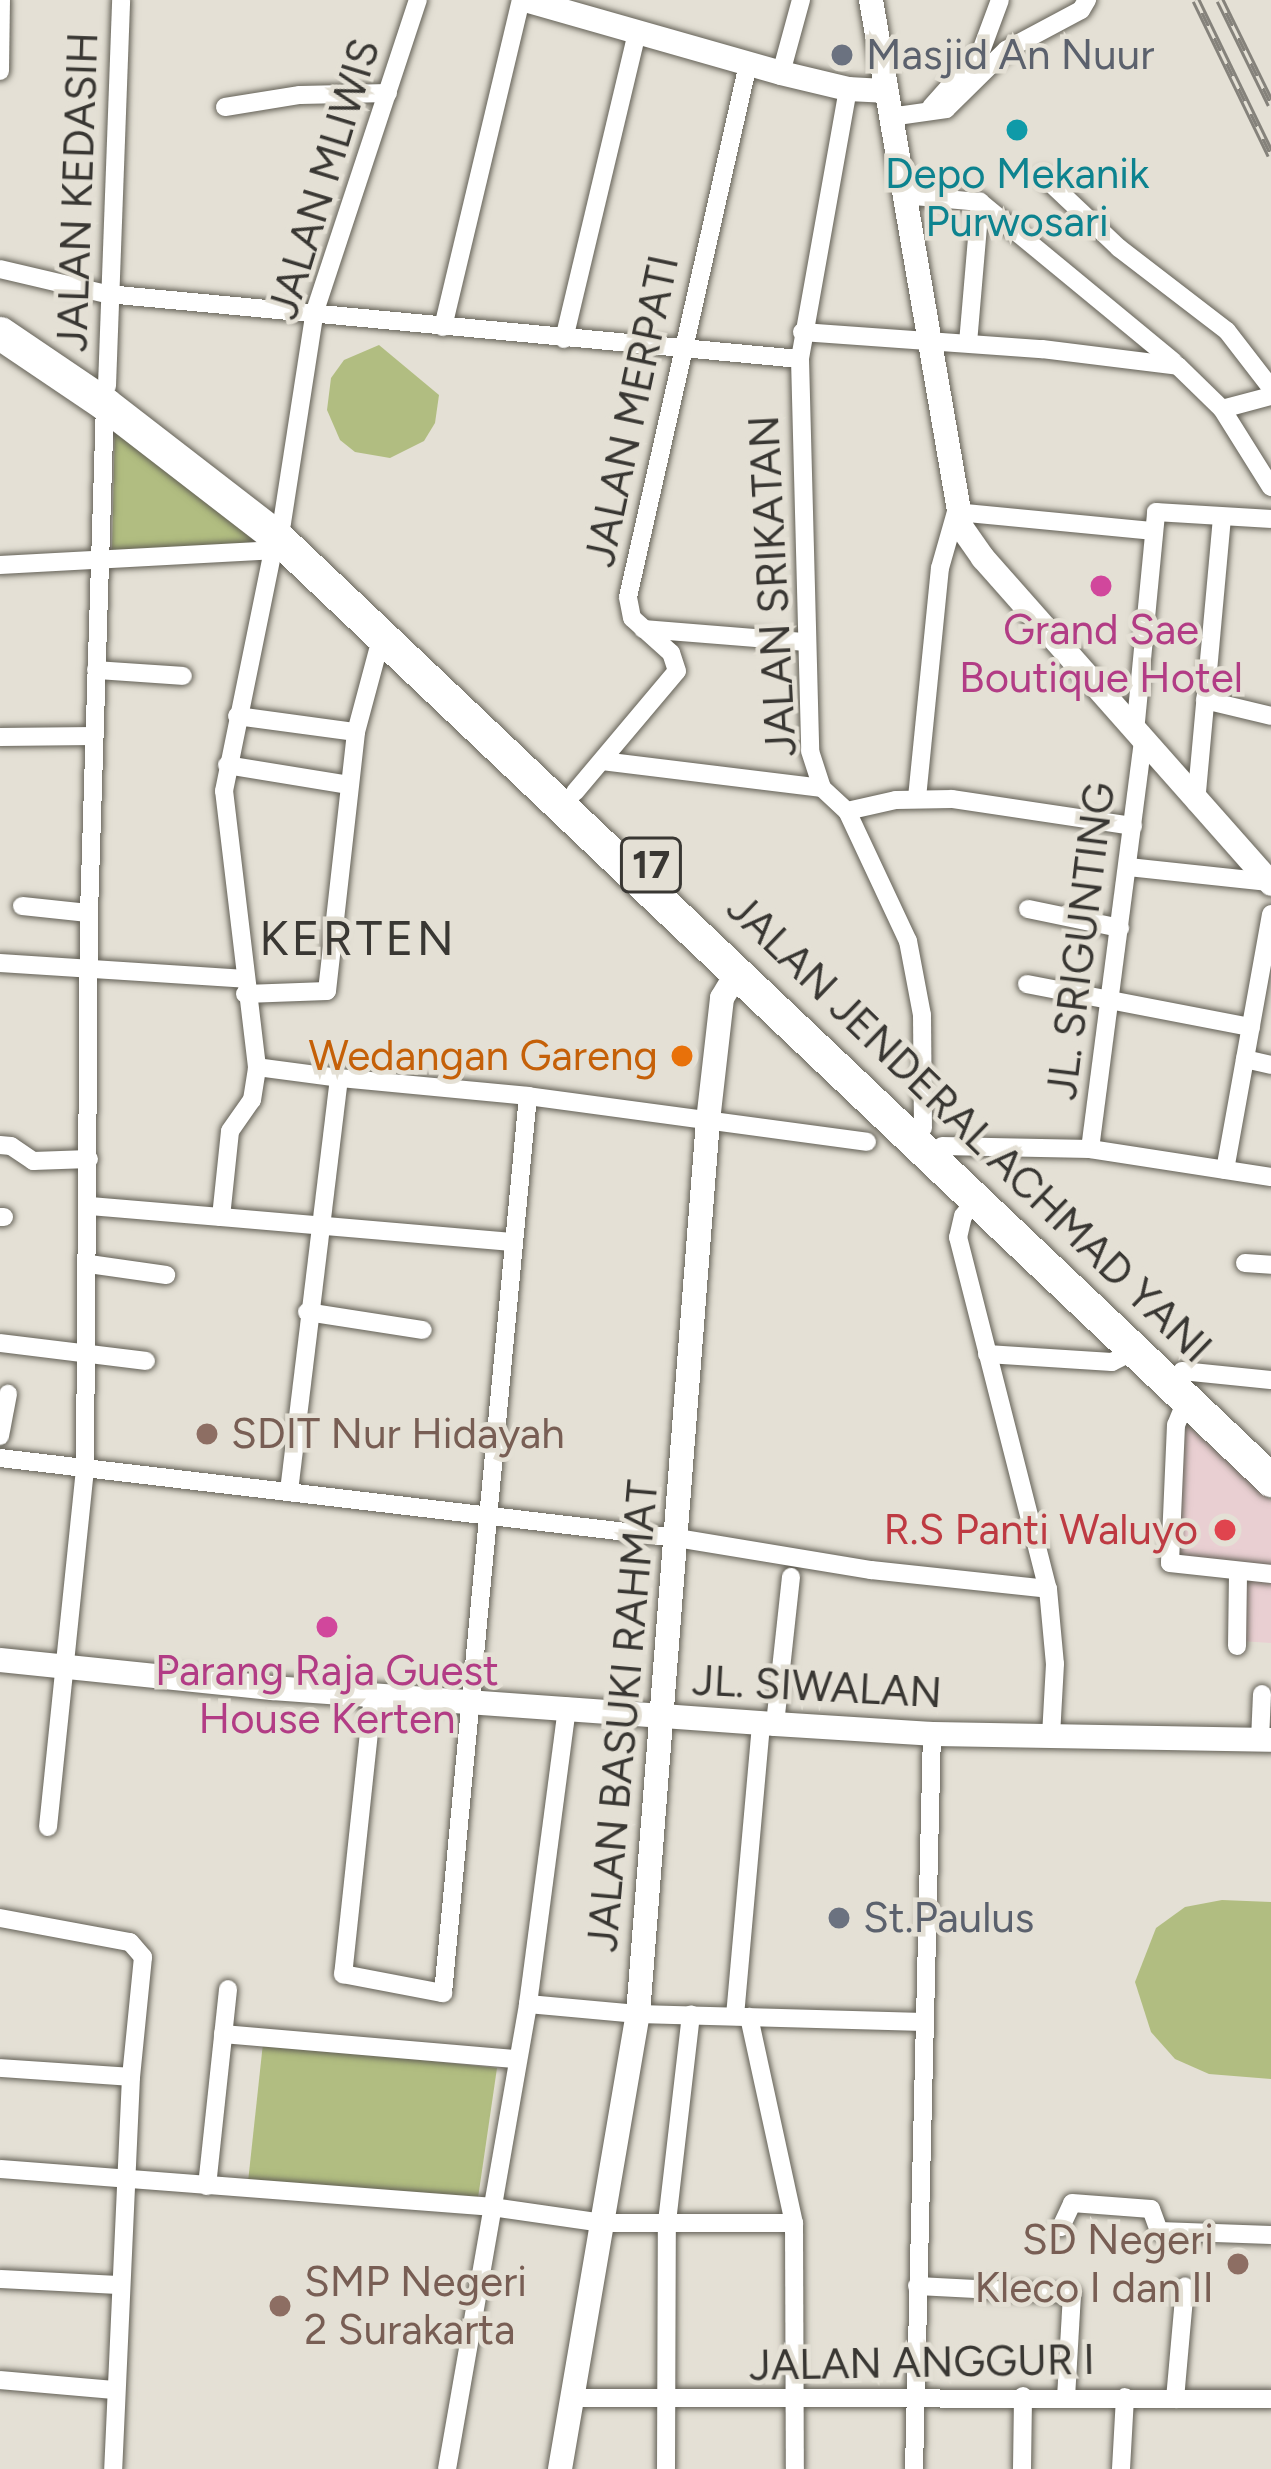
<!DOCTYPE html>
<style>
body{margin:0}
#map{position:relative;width:1271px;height:2469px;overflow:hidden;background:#e4e0d5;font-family:Figtree,sans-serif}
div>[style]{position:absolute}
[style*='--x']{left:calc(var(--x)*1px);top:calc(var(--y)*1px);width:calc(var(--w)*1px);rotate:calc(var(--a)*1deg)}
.medical>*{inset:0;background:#e9cfd2}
.green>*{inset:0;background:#b1bd81}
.roads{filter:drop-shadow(0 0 3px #636056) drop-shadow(0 0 3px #636056)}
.street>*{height:18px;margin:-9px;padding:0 9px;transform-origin:9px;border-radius:9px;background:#fff}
.secondary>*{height:24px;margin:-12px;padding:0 12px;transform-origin:12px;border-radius:12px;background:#fff}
.highway>*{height:33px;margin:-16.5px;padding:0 16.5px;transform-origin:16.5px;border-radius:16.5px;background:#fff}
.rail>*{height:9px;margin-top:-4.5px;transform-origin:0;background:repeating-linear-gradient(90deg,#e4e0d5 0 14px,#85827b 0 28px);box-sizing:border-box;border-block:3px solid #85827b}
.dots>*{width:33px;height:33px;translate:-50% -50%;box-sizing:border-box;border:6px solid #e4e0d5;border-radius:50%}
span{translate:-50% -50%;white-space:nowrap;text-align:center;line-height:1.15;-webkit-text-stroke:9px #e4e0d5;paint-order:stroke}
.shield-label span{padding:3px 9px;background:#e4e0d5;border:3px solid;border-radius:9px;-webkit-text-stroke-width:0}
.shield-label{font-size:39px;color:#393733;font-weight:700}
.worship-label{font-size:42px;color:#5b616d}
.left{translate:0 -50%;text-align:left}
.culture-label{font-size:42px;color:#0d838f}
.street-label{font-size:42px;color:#393733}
.hotel-label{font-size:42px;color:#b23c85}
.food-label{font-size:42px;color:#c56008}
.right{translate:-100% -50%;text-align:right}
.education-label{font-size:42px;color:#785e54}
.health-label{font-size:42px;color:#be3a42}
.quarter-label{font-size:48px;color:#393733;letter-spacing:3px}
</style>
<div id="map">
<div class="medical">
<i style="clip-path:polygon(1186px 1424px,1271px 1501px,1271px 1643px,1240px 1641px,1245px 1569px,1177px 1560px)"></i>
</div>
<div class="green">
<i style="clip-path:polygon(379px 345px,439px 395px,435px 423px,424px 441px,390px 458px,355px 452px,340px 440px,327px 410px,331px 378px,344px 360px)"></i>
<i style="clip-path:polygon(115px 424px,264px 544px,112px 551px)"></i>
<i style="clip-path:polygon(1222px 1900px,1271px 1902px,1271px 2079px,1209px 2074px,1175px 2059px,1151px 2032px,1135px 1982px,1156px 1928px,1185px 1907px)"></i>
<i style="clip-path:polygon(263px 2043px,497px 2068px,478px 2198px,248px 2182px)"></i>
</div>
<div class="roads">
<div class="street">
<i style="--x:0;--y:71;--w:71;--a:-89.2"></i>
<i style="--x:781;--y:73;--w:76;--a:-74.7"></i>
<i style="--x:848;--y:89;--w:274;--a:100.1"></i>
<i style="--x:800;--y:359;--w:392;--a:88.5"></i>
<i style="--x:810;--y:751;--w:39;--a:72"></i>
<i style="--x:822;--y:788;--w:34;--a:43"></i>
<i style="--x:847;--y:811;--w:144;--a:64.9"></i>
<i style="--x:908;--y:941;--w:75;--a:79.3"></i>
<i style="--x:922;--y:1015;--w:113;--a:89.5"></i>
<i style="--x:225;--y:107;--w:76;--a:-9.1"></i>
<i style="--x:300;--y:95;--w:88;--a:-1.3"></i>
<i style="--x:931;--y:107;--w:75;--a:-48.2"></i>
<i style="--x:981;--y:51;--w:54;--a:-69.6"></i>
<i style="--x:890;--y:117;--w:57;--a:-8.1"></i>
<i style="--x:946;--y:109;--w:84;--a:-44.5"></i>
<i style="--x:1006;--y:50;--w:85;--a:-28.1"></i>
<i style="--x:1081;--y:10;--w:12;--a:-59"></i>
<i style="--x:1044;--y:177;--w:103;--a:43.4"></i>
<i style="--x:1119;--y:248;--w:136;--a:37.5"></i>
<i style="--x:1227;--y:331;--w:72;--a:52.3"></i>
<i style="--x:904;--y:195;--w:76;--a:5.3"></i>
<i style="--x:980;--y:202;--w:251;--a:39.5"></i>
<i style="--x:0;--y:269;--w:110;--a:13.2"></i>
<i style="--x:107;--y:294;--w:696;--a:5.36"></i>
<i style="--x:443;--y:327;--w:336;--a:-76.6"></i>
<i style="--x:802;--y:332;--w:241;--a:4.1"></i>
<i style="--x:1042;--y:349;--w:137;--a:7.1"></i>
<i style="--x:1178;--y:366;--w:62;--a:44.3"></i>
<i style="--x:1222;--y:409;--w:92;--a:57.9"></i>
<i style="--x:564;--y:339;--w:316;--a:-76.6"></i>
<i style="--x:968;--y:343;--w:142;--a:-85.1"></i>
<i style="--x:107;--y:386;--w:386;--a:-87.9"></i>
<i style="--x:1222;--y:409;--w:51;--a:-14.9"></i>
<i style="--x:0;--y:565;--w:273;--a:-3.1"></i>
<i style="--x:273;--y:550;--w:28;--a:-72"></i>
<i style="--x:282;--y:523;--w:215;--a:-81.2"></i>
<i style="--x:315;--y:311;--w:328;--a:-71.7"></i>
<i style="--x:643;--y:629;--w:164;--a:4.6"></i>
<i style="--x:96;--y:670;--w:87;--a:3.9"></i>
<i style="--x:1205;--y:700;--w:68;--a:13.6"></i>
<i style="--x:237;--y:716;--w:120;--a:7.7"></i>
<i style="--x:1135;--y:732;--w:221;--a:-84.5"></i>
<i style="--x:1156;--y:512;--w:115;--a:3.5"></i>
<i style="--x:0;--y:737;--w:94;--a:-0.6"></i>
<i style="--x:602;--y:761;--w:222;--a:7"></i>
<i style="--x:227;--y:765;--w:124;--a:9.3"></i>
<i style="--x:575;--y:792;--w:158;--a:-49.9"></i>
<i style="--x:677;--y:671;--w:19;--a:-108"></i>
<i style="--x:671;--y:653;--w:52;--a:-138.1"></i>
<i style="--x:632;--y:618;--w:21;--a:-101"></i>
<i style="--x:628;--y:597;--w:546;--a:-77.31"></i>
<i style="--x:917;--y:798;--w:231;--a:-84.3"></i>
<i style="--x:940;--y:568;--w:58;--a:-74.1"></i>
<i style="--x:956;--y:512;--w:198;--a:5.5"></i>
<i style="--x:1196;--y:803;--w:287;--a:-84.8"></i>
<i style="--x:847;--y:811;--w:50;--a:-12.7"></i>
<i style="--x:896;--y:800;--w:56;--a:-1"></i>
<i style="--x:952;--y:799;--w:183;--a:8.5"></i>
<i style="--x:1128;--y:867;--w:142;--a:6.1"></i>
<i style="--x:22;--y:906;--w:67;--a:6"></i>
<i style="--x:1028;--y:909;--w:94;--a:11.7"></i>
<i style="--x:0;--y:963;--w:246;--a:3.7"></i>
<i style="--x:1027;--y:984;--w:228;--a:10.9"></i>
<i style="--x:245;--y:994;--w:82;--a:-2.1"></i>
<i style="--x:327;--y:991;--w:261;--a:-83.6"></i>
<i style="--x:356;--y:732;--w:100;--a:-75"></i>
<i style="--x:1245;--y:1059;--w:27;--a:13"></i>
<i style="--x:257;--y:1067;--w:278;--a:-96.8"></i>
<i style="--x:224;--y:791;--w:246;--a:-78.5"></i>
<i style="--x:339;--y:1078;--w:190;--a:5.4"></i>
<i style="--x:528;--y:1096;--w:342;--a:7.7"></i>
<i style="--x:0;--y:1145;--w:11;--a:5"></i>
<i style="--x:11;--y:1146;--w:27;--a:34"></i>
<i style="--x:33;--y:1161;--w:56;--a:-2"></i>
<i style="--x:942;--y:1146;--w:148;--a:1.2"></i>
<i style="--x:1090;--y:1149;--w:183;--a:8.8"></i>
<i style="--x:1090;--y:1149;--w:410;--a:-82.6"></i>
<i style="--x:1225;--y:1170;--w:260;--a:-79.8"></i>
<i style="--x:976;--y:1199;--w:21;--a:127"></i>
<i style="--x:963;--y:1216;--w:22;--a:103"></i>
<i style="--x:958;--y:1237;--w:363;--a:75.7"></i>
<i style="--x:1048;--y:1589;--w:75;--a:84.7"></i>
<i style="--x:1055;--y:1664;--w:72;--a:93.2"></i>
<i style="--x:90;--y:1206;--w:131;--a:4.8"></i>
<i style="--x:221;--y:1217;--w:86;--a:-84"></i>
<i style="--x:230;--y:1131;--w:38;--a:-55"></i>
<i style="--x:252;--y:1100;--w:33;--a:-81"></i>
<i style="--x:257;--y:1067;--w:83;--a:7.6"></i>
<i style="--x:339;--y:1078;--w:417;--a:96.9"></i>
<i style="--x:0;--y:1217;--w:4;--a:0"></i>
<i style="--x:221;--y:1217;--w:292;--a:4.9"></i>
<i style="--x:1245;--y:1263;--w:26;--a:4"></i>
<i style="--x:89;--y:1264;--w:78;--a:8.1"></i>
<i style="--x:307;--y:1312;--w:117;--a:8.8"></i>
<i style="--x:0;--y:1343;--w:147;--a:7"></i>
<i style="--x:987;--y:1354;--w:125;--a:3.7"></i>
<i style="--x:1112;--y:1362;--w:25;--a:-27"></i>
<i style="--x:1182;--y:1371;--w:89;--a:5.8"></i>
<i style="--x:1187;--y:1398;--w:29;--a:112"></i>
<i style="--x:1176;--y:1425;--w:138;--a:92.5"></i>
<i style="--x:1170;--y:1563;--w:102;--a:6.2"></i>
<i style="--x:0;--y:1436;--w:43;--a:-79.2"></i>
<i style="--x:0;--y:1458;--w:682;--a:6.74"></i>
<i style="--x:677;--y:1538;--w:197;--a:9.4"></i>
<i style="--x:871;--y:1570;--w:178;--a:6.1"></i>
<i style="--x:1237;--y:1646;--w:75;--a:-89.2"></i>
<i style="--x:373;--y:1695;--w:281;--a:96.1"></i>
<i style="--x:343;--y:1974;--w:102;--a:10.8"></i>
<i style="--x:443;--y:1993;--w:901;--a:-84.59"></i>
<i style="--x:775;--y:1724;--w:148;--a:-83.8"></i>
<i style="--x:1260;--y:1740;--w:46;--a:-87.5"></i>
<i style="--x:48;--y:1827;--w:362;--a:-84.1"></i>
<i style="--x:85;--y:1467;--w:554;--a:-89.59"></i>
<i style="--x:89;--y:913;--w:509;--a:-88.2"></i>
<i style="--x:0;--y:1918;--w:132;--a:10.5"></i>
<i style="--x:130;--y:1942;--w:20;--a:49"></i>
<i style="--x:143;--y:1957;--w:121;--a:95.7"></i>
<i style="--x:131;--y:2077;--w:392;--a:92.6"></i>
<i style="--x:528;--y:2004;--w:110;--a:5.2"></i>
<i style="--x:638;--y:2014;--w:286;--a:1.6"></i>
<i style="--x:735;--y:2016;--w:294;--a:-84.9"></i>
<i style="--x:749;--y:2017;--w:211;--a:77.7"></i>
<i style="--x:794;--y:2223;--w:246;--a:89.8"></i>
<i style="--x:223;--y:2034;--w:295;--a:4.9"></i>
<i style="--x:0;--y:2068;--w:131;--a:3.9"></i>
<i style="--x:0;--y:2169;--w:493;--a:4.4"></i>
<i style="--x:492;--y:2207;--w:112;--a:8.2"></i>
<i style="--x:603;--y:2223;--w:191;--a:0"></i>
<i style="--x:207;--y:2186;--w:198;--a:-83.9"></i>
<i style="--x:1061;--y:2227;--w:26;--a:-65"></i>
<i style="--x:1072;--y:2203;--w:79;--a:4.3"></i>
<i style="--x:1151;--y:2209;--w:23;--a:70"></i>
<i style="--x:1159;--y:2231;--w:112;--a:2"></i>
<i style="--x:0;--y:2279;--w:119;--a:2.9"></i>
<i style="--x:917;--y:2286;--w:155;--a:3"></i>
<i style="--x:1072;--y:2294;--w:103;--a:93.3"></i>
<i style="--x:0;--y:2380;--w:114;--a:5"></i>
<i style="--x:574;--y:2398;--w:697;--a:0.08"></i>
<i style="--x:1175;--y:2399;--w:113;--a:-84.9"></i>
<i style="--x:447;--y:2469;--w:472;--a:-80.1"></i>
<i style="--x:528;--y:2004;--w:300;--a:-82.5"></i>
<i style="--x:666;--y:2469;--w:247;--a:-89.8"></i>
<i style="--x:667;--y:2222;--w:209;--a:-83.4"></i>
<i style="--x:914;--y:2469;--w:735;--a:-88.6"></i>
<i style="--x:1022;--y:2469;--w:73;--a:-89.2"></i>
<i style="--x:1121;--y:2469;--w:72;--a:-86.8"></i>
</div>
<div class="secondary">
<i style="--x:525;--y:0;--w:266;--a:15.9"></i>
<i style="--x:781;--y:73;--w:69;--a:13.4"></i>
<i style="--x:848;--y:89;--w:36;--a:3"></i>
<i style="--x:871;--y:0;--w:536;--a:80.22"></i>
<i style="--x:962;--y:528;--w:37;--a:55"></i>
<i style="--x:983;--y:558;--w:435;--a:48.5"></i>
<i style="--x:0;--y:1660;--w:273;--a:5.9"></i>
<i style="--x:272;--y:1688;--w:504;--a:4.09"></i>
<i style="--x:775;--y:1724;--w:157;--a:3.6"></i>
<i style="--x:932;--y:1734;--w:339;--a:1"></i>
<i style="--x:560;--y:2469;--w:462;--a:-80.3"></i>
<i style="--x:638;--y:2014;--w:896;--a:-85.52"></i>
<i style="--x:708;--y:1121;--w:124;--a:-83.5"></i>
<i style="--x:722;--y:998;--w:33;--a:-59"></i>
</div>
<div class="highway">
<i style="--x:0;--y:333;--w:127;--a:34.1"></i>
<i style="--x:105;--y:404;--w:216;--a:37.7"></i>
<i style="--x:276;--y:536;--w:1372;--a:43.49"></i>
</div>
</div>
<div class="rail">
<i style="--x:1196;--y:0;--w:172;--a:64.2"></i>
<i style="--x:1220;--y:0;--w:116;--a:63.9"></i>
</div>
<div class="dots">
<i style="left:842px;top:55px;background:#6b7280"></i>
<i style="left:1017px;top:130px;background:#0f9aa8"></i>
<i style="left:1101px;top:586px;background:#d1479c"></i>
<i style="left:682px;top:1056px;background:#e8710a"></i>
<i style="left:207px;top:1434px;background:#8d6e63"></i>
<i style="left:1225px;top:1530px;background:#e0444e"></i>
<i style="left:327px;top:1627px;background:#d1479c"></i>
<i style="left:839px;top:1918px;background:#6b7280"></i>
<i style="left:1238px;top:2264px;background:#8d6e63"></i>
<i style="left:280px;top:2306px;background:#8d6e63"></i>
</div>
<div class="shield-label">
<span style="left:651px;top:865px">17</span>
</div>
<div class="worship-label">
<span class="left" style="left:866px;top:55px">Masjid An Nuur</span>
<span class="left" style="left:863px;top:1918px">St.Paulus</span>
</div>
<div class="culture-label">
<span style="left:1017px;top:198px">Depo Mekanik<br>Purwosari</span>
</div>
<div class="street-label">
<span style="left:324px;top:179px;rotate:-73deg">JALAN MLIWIS</span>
<span style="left:78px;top:192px;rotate:-88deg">JALAN KEDASIH</span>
<span style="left:632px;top:411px;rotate:-78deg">JALAN MERPATI</span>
<span style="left:773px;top:586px;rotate:-93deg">JALAN SRIKATAN</span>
<span style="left:1081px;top:941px;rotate:-83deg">JL. SRIGUNTING</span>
<span style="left:969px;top:1128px;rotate:44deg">JALAN JENDERAL ACHMAD YANI</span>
<span style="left:817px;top:1687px;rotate:3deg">JL. SIWALAN</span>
<span style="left:623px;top:1716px;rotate:-85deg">JALAN BASUKI RAHMAT</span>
<span style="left:922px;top:2363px;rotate:-1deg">JALAN ANGGUR I</span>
</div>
<div class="hotel-label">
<span style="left:1101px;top:654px">Grand Sae<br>Boutique Hotel</span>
<span style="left:327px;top:1695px">Parang Raja Guest<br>House Kerten</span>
</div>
<div class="food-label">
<span class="right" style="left:658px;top:1056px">Wedangan Gareng</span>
</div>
<div class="education-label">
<span class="left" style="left:231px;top:1434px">SDIT Nur Hidayah</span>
<span class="right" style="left:1214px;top:2264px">SD Negeri<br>Kleco I dan II</span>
<span class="left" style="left:304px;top:2306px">SMP Negeri<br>2 Surakarta</span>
</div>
<div class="health-label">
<span class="right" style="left:1198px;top:1530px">R.S Panti Waluyo</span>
</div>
<div class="quarter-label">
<span style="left:358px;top:939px">KERTEN</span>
</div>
</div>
